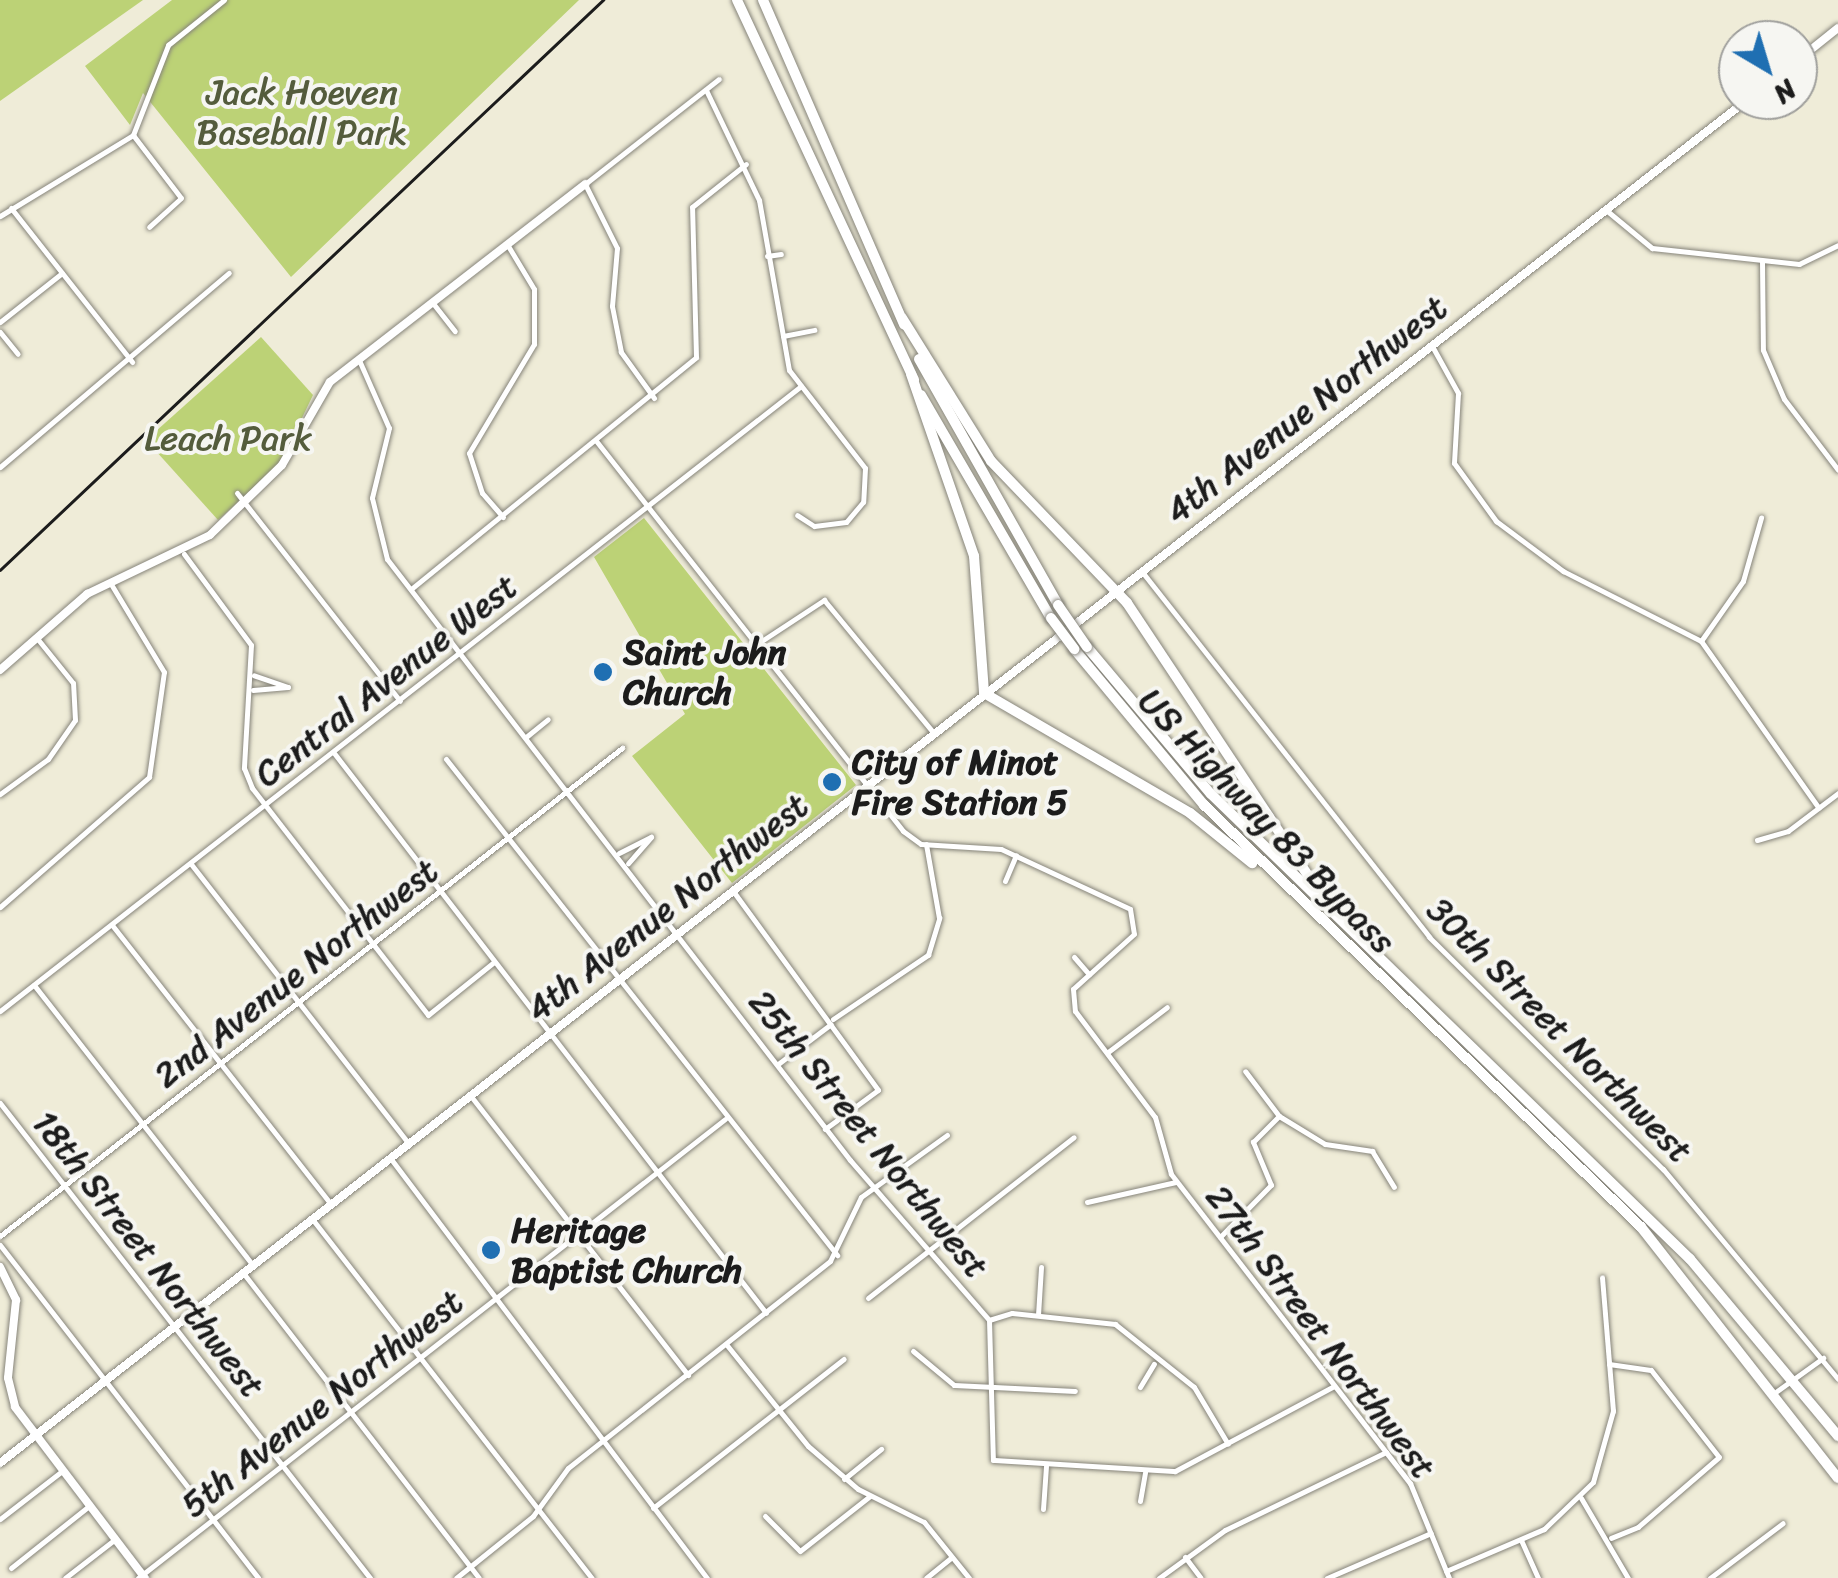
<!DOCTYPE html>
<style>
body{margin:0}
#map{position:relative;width:1838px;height:1578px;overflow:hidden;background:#efecd8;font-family:Sriracha,sans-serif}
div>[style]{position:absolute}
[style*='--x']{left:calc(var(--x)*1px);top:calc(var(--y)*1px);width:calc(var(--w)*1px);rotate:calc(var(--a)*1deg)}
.green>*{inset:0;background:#bcd276}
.roads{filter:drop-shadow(0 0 2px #86847a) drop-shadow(0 0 2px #86847a)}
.street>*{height:5px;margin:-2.5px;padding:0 2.5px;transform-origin:2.5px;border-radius:2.5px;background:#fff}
.secondary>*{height:8px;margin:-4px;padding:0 4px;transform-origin:4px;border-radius:4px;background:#fff}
.highway>*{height:10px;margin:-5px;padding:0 5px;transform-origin:5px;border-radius:5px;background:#fff}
.rail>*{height:2.5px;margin:-1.25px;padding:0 1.25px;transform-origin:1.25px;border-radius:1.25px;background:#1c1c1c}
.bridges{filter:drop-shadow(0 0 2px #86847a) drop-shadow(0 0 2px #86847a)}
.highway-bridge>*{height:10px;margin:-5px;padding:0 5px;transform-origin:5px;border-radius:5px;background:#fff}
.dots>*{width:28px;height:28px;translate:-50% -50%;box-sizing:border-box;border:5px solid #f6f6f2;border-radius:50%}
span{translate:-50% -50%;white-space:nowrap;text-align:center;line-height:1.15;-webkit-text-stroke:8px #f6f6f2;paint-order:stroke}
.park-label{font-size:35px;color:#545c3c}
.street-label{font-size:35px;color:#1c1c1c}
.poi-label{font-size:35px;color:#1c1c1c;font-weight:700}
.left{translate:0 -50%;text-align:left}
.north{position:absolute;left:1718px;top:20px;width:100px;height:100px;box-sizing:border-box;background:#f6f6f2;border:2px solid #9f9f9c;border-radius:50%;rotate:142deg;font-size:28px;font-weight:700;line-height:40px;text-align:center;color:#1c1c1c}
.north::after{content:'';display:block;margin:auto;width:35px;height:45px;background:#1f6fb2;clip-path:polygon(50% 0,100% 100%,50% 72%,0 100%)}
</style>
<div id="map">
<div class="green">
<i style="clip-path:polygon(0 0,143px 0,0 101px)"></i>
<i style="clip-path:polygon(172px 0,579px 0,291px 277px,143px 93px,130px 125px,85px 66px)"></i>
<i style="clip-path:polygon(261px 337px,313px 395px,280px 464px,218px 520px,146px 440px)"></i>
<i style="clip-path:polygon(644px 518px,856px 785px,732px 883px,632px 756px,685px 714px,594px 557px)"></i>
</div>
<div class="roads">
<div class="street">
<i style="--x:706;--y:90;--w:122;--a:64.3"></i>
<i style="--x:759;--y:200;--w:173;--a:80"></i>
<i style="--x:789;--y:370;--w:124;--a:52.2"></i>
<i style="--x:865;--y:468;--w:34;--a:93"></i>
<i style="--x:863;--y:502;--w:26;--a:130"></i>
<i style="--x:846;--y:522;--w:32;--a:173"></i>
<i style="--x:814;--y:526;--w:20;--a:-147"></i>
<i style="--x:133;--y:135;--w:79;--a:52.7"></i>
<i style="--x:181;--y:198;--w:43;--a:137.8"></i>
<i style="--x:11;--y:208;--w:196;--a:51.8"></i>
<i style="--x:1606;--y:210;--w:60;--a:39.6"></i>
<i style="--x:1652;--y:248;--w:148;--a:6.2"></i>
<i style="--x:1799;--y:264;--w:43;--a:-26"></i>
<i style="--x:0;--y:216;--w:156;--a:-31.3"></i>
<i style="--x:133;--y:135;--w:97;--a:-68.7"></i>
<i style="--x:168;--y:45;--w:72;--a:-38.8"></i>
<i style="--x:767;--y:256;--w:14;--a:-8"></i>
<i style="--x:1762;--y:261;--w:89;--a:89.4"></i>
<i style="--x:1763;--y:350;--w:53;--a:66.8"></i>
<i style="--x:1784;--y:399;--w:89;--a:52.7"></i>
<i style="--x:432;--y:302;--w:37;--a:52"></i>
<i style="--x:0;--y:322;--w:79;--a:-38.3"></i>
<i style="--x:0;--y:332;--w:28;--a:51"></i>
<i style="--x:783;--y:336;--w:32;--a:-11"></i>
<i style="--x:1432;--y:346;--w:54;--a:61"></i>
<i style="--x:1458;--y:393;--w:70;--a:93.3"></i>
<i style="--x:1454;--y:463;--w:72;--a:54.1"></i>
<i style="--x:1496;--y:521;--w:84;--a:36.7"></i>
<i style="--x:1563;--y:571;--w:155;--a:26.9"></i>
<i style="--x:1701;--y:641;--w:204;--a:54.8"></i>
<i style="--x:359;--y:360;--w:74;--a:66.2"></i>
<i style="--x:389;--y:428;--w:72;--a:103.7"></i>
<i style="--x:372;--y:498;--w:63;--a:76.2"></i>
<i style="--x:387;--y:559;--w:759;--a:52.39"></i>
<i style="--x:850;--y:1160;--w:212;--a:49"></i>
<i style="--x:989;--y:1320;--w:140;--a:88.4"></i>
<i style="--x:993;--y:1460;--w:182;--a:3.5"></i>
<i style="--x:1175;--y:1471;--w:180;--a:-28.1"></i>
<i style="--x:654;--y:398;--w:57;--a:-125.7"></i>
<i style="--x:621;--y:352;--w:47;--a:-101.1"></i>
<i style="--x:612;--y:306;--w:58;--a:-85.1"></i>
<i style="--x:617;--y:248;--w:72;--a:-116.6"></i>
<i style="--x:585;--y:184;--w:170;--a:-38.1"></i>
<i style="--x:597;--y:442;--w:495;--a:51.8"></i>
<i style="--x:903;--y:831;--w:22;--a:36"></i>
<i style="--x:921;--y:844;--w:80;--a:3.6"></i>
<i style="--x:1001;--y:849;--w:142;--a:24.9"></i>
<i style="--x:1130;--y:909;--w:25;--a:81"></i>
<i style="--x:1134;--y:934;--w:82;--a:138"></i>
<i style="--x:1073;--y:989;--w:22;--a:85"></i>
<i style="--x:1075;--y:1011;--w:133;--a:53"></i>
<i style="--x:1155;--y:1117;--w:59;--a:74.3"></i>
<i style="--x:1171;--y:1174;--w:391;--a:52.3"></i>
<i style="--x:1410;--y:1483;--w:103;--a:67.7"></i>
<i style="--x:0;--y:467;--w:300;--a:-40.3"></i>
<i style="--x:237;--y:493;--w:264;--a:51.9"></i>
<i style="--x:503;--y:517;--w:32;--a:-131"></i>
<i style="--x:482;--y:493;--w:42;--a:-108"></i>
<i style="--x:469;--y:453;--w:127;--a:-59.2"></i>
<i style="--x:534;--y:344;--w:55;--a:-90"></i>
<i style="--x:534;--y:289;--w:52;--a:-121"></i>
<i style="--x:184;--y:554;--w:113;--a:53.6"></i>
<i style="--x:251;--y:645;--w:123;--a:93.3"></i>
<i style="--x:244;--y:768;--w:22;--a:68"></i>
<i style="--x:252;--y:788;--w:287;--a:52.2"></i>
<i style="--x:428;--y:1015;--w:85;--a:-38.8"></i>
<i style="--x:1143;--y:573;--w:463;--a:51.8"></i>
<i style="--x:1429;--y:937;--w:330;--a:44.8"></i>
<i style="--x:1663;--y:1169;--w:273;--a:50.2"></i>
<i style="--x:411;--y:589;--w:367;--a:-39.1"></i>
<i style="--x:696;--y:357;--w:150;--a:-91.5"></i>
<i style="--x:692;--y:207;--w:69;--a:-38.5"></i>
<i style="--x:1701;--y:641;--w:73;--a:-55"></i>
<i style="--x:1743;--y:581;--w:66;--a:-74.1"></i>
<i style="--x:760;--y:642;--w:77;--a:-33.3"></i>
<i style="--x:824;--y:600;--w:171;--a:50.5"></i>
<i style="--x:253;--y:690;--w:35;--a:-5"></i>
<i style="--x:288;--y:687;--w:36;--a:-161"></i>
<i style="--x:526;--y:737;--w:28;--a:-39"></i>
<i style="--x:334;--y:753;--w:707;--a:52.35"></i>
<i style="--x:446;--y:759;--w:632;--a:51.75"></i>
<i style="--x:0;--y:794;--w:59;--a:-36.1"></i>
<i style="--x:48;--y:759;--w:47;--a:-55.3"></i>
<i style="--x:75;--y:720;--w:37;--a:-93"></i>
<i style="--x:73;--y:683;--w:59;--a:-128.8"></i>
<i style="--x:1757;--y:840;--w:32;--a:-16"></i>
<i style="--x:1788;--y:831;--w:63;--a:-37.2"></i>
<i style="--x:619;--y:853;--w:36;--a:-27"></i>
<i style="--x:651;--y:837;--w:35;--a:131"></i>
<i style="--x:191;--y:864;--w:353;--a:52.1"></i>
<i style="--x:1005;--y:881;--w:28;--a:-67"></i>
<i style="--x:733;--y:891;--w:246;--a:53.9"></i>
<i style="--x:878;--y:1090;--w:66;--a:143.7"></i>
<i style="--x:0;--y:907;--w:198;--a:-41.1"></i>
<i style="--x:149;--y:777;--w:106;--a:-81.9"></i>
<i style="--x:164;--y:672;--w:103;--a:-121.1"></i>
<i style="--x:112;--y:925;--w:353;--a:51.9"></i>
<i style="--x:1074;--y:957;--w:23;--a:49"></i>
<i style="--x:34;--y:985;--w:354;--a:52"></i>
<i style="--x:0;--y:1011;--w:1016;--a:-37.96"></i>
<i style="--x:833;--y:1019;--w:115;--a:-34"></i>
<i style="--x:928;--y:955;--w:39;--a:-73"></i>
<i style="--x:939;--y:918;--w:75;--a:-100"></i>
<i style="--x:1108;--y:1052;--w:74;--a:-37.3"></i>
<i style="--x:778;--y:1064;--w:66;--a:-37"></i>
<i style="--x:470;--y:1095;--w:355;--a:52.1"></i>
<i style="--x:0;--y:1103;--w:602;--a:52.08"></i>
<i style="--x:1279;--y:1116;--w:54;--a:31.3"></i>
<i style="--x:1325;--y:1144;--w:48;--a:8.5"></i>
<i style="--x:1372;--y:1151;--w:42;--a:58.6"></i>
<i style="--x:391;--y:1159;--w:525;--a:52.98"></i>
<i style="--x:1087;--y:1202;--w:91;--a:-12.7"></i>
<i style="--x:313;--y:1220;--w:454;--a:52.1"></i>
<i style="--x:0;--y:1236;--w:791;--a:-38.12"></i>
<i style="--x:1220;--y:1237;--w:73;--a:-45.6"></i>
<i style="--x:1271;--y:1185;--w:47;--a:-112.7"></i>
<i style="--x:1253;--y:1142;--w:37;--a:-45"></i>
<i style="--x:1279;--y:1116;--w:56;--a:-127.1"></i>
<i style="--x:0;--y:1245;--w:421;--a:52.2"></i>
<i style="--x:244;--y:1274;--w:384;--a:52.3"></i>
<i style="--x:868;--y:1298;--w:261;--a:-38"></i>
<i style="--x:1038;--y:1315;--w:48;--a:-86.4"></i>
<i style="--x:989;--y:1320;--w:24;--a:-17"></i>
<i style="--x:1012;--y:1313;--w:104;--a:6.1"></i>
<i style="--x:1115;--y:1324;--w:101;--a:38.6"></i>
<i style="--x:1194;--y:1387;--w:66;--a:59.2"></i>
<i style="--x:726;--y:1344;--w:131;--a:51.2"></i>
<i style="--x:808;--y:1446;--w:66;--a:40.7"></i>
<i style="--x:858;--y:1489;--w:74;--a:26.6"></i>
<i style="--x:924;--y:1522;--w:72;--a:51.2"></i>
<i style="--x:913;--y:1351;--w:53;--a:39.7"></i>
<i style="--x:954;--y:1385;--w:121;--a:2.8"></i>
<i style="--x:1609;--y:1364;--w:42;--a:8.1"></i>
<i style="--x:1651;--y:1370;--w:110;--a:52"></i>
<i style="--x:1719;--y:1457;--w:107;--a:139.2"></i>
<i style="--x:1638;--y:1527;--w:29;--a:158"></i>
<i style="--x:1140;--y:1387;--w:27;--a:-59"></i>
<i style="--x:1777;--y:1391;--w:57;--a:-35.7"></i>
<i style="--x:844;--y:1479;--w:48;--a:-39"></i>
<i style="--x:1581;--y:1498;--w:93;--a:59.6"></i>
<i style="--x:1140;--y:1501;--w:29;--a:-80"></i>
<i style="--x:653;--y:1508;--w:242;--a:-38"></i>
<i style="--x:1043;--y:1509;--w:43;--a:-86"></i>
<i style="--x:765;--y:1516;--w:49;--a:45"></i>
<i style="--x:800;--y:1551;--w:89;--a:-38.2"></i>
<i style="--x:0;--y:1519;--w:78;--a:-37.7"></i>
<i style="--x:1521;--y:1540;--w:42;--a:65.9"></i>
<i style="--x:1185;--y:1557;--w:26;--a:53"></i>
<i style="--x:11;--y:1568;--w:100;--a:-38.5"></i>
<i style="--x:1446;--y:1571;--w:107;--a:-23.2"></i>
<i style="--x:1544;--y:1529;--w:68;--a:-43.8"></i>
<i style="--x:1593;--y:1482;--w:74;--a:-74.3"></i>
<i style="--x:1613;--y:1411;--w:134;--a:-94.7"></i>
<i style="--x:65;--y:1578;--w:62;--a:-37.8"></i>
<i style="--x:138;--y:1578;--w:745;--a:-38.02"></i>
<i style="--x:456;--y:1578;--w:99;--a:-38.8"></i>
<i style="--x:533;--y:1516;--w:59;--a:-53.9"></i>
<i style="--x:568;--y:1468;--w:334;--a:-38.3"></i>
<i style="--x:830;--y:1261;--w:71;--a:-64.2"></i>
<i style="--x:861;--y:1197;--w:106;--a:-35.8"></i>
<i style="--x:926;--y:1578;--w:33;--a:-39"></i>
<i style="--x:1159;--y:1578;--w:82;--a:-36"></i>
<i style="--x:1225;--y:1530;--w:179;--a:-25.8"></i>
<i style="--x:1327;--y:1578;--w:113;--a:-23.4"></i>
<i style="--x:1710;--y:1578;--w:91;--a:-37"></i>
</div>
<div class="secondary">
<i style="--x:1798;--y:60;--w:51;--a:-38.7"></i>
<i style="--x:0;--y:670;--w:116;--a:-41.1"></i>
<i style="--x:87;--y:594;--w:136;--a:-25.6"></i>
<i style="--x:210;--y:535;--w:100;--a:-44.2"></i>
<i style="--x:282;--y:465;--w:96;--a:-60"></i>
<i style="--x:330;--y:382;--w:323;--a:-37.8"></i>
<i style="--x:0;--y:1267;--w:37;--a:64"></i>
<i style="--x:16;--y:1300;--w:78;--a:95.9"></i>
<i style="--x:8;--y:1378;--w:30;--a:76"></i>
<i style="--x:15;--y:1407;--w:215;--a:52.8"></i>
<i style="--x:0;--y:1463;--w:2216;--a:-37.96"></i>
</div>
<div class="highway">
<i style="--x:737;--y:0;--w:419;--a:65"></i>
<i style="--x:763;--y:0;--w:354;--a:66.5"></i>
<i style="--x:902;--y:318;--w:168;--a:58.1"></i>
<i style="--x:991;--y:461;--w:197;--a:46.2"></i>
<i style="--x:1127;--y:603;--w:348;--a:56.4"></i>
<i style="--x:919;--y:359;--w:283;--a:60.5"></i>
<i style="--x:911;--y:374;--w:193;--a:70.9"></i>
<i style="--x:974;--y:556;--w:137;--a:85.8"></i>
<i style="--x:984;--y:693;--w:238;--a:30.2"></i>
<i style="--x:1190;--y:813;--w:80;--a:38.9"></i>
<i style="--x:921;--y:395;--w:258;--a:59.8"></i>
<i style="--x:1087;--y:647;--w:192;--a:49.9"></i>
<i style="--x:1211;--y:794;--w:668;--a:44.15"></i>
<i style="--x:1690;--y:1259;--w:231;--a:50.1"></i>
<i style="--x:1074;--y:649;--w:203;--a:50.2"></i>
<i style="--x:1204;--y:805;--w:607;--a:44"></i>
<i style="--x:1641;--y:1227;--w:319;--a:51.9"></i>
</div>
</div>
<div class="rail">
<i style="--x:0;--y:570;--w:830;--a:-43.39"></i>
</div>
<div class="bridges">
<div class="highway-bridge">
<i style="--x:1058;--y:605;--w:51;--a:55.4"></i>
<i style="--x:1051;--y:618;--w:39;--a:53"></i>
</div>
</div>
<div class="dots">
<i style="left:603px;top:672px;background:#1f6fb2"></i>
<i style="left:832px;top:782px;background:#1f6fb2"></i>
<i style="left:491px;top:1250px;background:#1f6fb2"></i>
</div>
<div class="park-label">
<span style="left:302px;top:112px">Jack Hoeven<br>Baseball Park</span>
<span style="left:228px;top:438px">Leach Park</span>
</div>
<div class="street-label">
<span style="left:1306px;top:409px;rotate:-38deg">4th Avenue Northwest</span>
<span style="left:386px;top:680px;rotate:-38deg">Central Avenue West</span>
<span style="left:1267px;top:821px;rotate:46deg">US Highway 83 Bypass</span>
<span style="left:667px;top:907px;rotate:-38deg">4th Avenue Northwest</span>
<span style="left:296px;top:973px;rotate:-38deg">2nd Avenue Northwest</span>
<span style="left:1560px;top:1030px;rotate:45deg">30th Street Northwest</span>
<span style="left:869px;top:1134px;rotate:51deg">25th Street Northwest</span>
<span style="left:149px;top:1254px;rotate:52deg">18th Street Northwest</span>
<span style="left:1321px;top:1332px;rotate:53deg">27th Street Northwest</span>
<span style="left:322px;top:1403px;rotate:-38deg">5th Avenue Northwest</span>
</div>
<div class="poi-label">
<span class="left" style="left:623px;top:672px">Saint John<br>Church</span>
<span class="left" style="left:852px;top:782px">City of Minot<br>Fire Station 5</span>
<span class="left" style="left:511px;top:1250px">Heritage<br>Baptist Church</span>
</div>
<div class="north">N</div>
</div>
